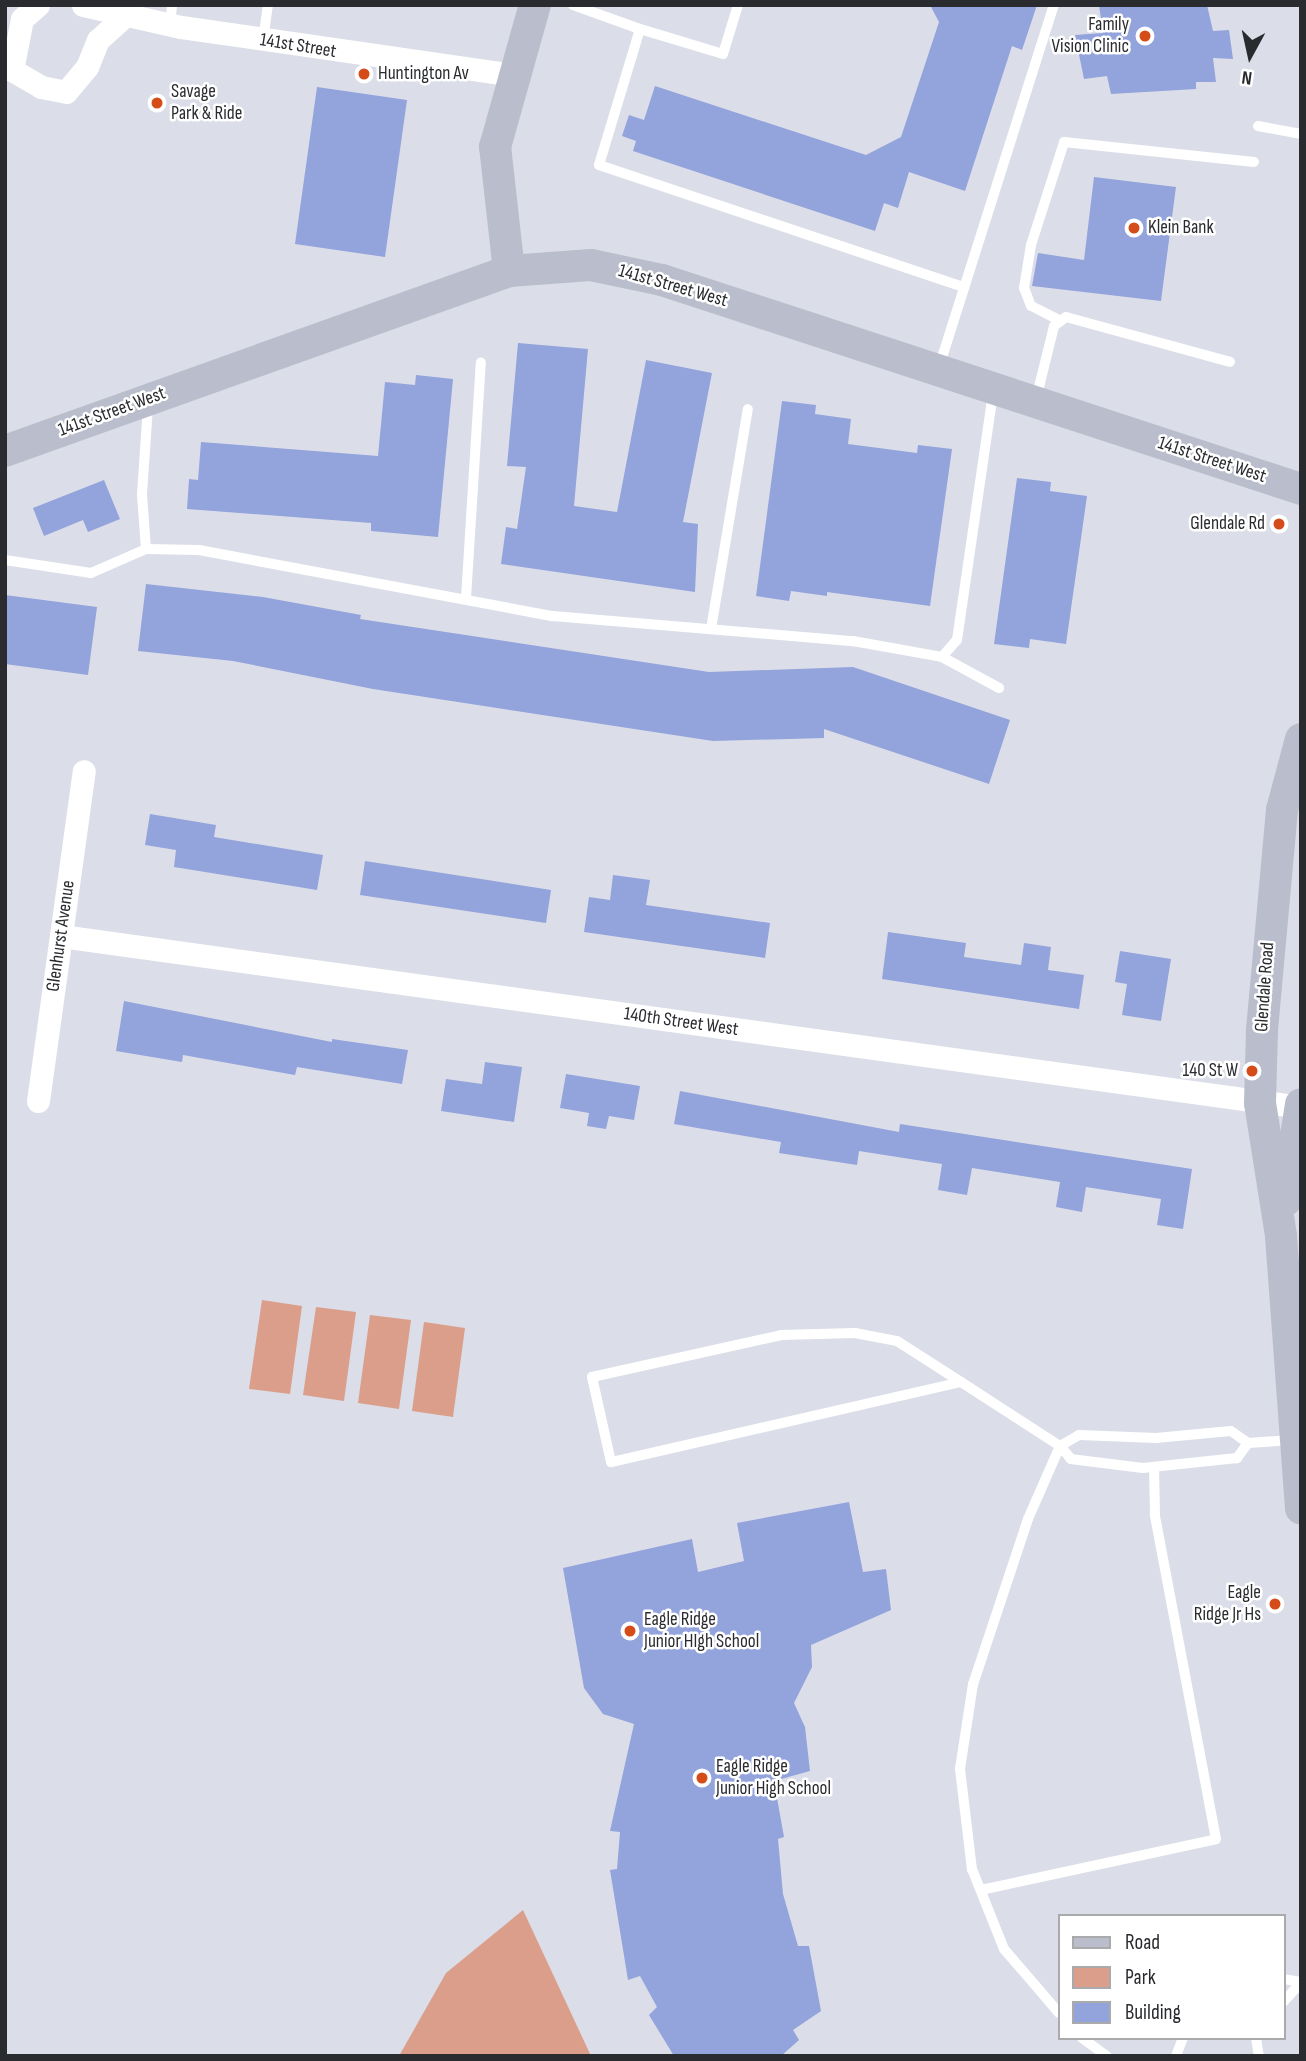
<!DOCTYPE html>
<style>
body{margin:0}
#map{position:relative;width:1306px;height:2061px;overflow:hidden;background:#dbdee8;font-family:"Sofia Sans Condensed",sans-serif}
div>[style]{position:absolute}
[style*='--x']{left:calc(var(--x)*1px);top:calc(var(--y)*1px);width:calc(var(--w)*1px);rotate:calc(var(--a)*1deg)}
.green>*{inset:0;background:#db9e8a}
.building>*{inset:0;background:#93a3dc}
.lane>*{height:10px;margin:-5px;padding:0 5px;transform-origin:5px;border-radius:5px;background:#fff}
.street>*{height:23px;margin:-11.5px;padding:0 11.5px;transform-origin:11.5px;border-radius:11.5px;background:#fff}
.secondary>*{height:32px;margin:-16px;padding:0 16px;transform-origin:16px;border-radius:16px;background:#babecc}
.dots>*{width:19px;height:19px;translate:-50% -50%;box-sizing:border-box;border:4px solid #fff;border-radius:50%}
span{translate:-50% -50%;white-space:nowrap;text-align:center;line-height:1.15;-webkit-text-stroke:5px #fff;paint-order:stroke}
.poi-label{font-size:19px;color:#2a2b2f}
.right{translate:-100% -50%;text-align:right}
.left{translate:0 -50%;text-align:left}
.street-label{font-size:19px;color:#2a2b2f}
.frame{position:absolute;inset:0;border:7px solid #2a2b2f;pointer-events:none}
.legend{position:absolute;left:1058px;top:1914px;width:228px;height:126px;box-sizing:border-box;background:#fff;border:2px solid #aaaaac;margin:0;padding:9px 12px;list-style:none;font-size:21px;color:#2a2b2f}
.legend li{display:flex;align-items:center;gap:14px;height:35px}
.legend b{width:35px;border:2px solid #aaaaac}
.north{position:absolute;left:1215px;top:21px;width:70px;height:70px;-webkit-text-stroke:5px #fff;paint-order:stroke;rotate:188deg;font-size:19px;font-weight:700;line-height:28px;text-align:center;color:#2a2b2f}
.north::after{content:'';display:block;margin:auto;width:24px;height:32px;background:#2a2b2f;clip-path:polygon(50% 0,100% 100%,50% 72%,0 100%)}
</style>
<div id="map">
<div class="green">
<i style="clip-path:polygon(262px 1300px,302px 1306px,290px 1394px,249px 1389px)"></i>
<i style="clip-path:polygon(316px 1307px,356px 1312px,344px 1401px,303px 1395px)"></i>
<i style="clip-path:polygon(370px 1315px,411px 1320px,399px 1409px,358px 1403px)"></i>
<i style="clip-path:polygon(424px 1322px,465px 1328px,453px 1417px,412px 1411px)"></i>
<i style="clip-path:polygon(523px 1910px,591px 2056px,399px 2056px,446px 1973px)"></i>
</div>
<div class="building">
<i style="clip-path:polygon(930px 5px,1037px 5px,1022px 50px,1012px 46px,965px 191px,909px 172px,898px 208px,884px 203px,875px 231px,633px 151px,636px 141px,622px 136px,629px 115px,644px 120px,655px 86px,866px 155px,901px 137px,939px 22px)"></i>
<i style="clip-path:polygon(1099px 5px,1207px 5px,1213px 31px,1229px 30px,1233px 59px,1213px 58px,1216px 82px,1196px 82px,1196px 89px,1111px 94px,1107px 76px,1084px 79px,1075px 35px,1103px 33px)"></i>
<i style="clip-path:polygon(317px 87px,407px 100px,385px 257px,295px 244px)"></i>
<i style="clip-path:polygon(1094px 177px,1176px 187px,1161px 301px,1032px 286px,1038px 253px,1084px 260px)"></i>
<i style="clip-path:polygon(518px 343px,588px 349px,574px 506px,617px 512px,646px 360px,712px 373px,683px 522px,698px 524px,695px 592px,501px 564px,506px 527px,517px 529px,526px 467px,507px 466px)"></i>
<i style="clip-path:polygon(416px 375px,453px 379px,438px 537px,371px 531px,371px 523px,187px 509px,189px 479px,198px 480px,201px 442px,378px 456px,385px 382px,415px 385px)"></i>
<i style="clip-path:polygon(782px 401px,816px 405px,815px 414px,851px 419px,848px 444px,917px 453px,918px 445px,952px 449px,930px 606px,827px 592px,827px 596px,791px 591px,789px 601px,756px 596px)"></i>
<i style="clip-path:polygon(1017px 478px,1051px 482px,1050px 491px,1087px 496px,1066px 644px,1030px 639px,1029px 648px,994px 644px)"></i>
<i style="clip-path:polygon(104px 480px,120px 519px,88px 532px,83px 520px,44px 536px,33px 508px)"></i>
<i style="clip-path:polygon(146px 584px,263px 597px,361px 615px,360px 619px,709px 672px,853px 667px,1010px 720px,989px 784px,824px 729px,824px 738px,713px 741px,373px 689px,233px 661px,138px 651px)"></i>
<i style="clip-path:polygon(5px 595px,97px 607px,88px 675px,5px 664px)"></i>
<i style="clip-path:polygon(150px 814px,216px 825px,214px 837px,323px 855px,317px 890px,174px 867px,176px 850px,145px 845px)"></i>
<i style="clip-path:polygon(365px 861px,551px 890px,546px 923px,360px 895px)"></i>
<i style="clip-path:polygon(613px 875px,650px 880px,646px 905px,770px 923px,765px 958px,584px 932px,589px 897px,610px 900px)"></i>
<i style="clip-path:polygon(888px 932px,966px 943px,964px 957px,1021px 965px,1024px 943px,1051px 947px,1048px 970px,1084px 975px,1079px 1009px,882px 979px)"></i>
<i style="clip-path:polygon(1120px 951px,1171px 959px,1161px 1021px,1122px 1015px,1127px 984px,1115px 982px)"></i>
<i style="clip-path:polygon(124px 1001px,332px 1042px,332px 1039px,408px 1050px,402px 1084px,297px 1067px,295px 1075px,183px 1055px,182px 1062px,116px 1051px)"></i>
<i style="clip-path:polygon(485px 1062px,522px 1067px,514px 1122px,441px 1111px,446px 1079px,482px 1084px)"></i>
<i style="clip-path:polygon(566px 1074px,640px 1086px,634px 1120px,609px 1116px,606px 1129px,587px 1126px,589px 1113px,560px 1108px)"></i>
<i style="clip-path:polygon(680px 1091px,899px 1132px,900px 1124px,1192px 1169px,1183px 1229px,1157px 1225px,1161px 1199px,1086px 1187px,1082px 1212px,1056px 1207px,1060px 1182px,972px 1168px,967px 1195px,938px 1190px,942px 1164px,859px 1151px,857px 1165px,779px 1153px,781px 1142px,674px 1124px)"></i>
<i style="clip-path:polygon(849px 1502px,863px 1572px,886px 1569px,891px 1610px,811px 1645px,812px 1667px,794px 1703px,805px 1727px,810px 1771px,774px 1781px,784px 1837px,778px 1839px,783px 1894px,798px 1946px,809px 1946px,821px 2011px,793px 2030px,799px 2040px,781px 2056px,674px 2056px,649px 2015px,657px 2007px,640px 1976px,628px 1980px,610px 1870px,617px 1869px,620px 1832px,610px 1831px,634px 1724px,603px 1714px,584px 1688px,563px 1568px,692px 1539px,698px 1572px,744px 1561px,737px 1523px)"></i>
</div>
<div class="lane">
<i style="--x:573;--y:5;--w:71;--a:19.7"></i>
<i style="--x:738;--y:5;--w:51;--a:107"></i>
<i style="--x:723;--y:54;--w:87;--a:-163.2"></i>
<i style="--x:640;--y:29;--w:142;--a:106.8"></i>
<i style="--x:599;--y:165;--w:385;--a:18.5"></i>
<i style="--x:170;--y:25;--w:20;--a:-84"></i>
<i style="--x:263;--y:40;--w:35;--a:-82"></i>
<i style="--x:1258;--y:126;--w:44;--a:10.5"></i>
<i style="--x:1057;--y:319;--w:29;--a:-153"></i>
<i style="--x:1031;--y:306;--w:19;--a:-111"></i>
<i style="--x:1024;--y:288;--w:44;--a:-80.8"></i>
<i style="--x:1031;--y:245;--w:108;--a:-72.2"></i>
<i style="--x:1064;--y:142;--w:191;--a:6"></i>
<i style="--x:939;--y:367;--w:380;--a:-72.4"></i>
<i style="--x:1036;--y:399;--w:75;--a:-76.1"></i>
<i style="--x:1054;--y:326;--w:15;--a:-37"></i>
<i style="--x:1066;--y:317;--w:170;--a:15.3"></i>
<i style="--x:146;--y:549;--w:55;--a:-94.2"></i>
<i style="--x:142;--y:494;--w:89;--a:-86.1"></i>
<i style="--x:5;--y:560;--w:87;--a:8.6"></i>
<i style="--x:91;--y:573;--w:60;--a:-23.6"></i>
<i style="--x:146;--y:549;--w:53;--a:1.1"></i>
<i style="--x:199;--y:550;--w:360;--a:10.6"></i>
<i style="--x:553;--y:616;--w:301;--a:4.8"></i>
<i style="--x:853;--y:641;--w:90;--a:10.2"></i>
<i style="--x:942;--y:657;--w:65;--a:28.5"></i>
<i style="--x:466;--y:598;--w:236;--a:-86.4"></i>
<i style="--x:711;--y:629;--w:223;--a:-80.5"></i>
<i style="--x:942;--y:657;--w:23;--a:-49"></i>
<i style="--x:957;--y:640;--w:251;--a:-81.7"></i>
<i style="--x:961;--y:1382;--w:359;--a:167.1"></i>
<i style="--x:611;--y:1462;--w:87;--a:-102.6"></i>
<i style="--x:592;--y:1377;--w:194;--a:-12.5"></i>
<i style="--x:781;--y:1335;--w:74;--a:-1.5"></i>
<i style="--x:855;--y:1333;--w:43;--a:10.8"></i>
<i style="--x:897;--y:1341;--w:76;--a:32.6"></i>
<i style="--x:961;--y:1382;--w:118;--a:32.9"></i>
<i style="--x:1060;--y:1446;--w:80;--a:113.7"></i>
<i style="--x:1028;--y:1519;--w:174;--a:108.4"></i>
<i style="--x:973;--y:1684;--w:86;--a:98.7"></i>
<i style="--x:960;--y:1769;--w:101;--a:83.2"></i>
<i style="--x:972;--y:1869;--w:86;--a:68.2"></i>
<i style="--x:1004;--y:1949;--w:84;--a:49.3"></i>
<i style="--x:1248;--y:1443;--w:19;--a:126"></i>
<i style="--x:1237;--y:1458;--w:95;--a:173.9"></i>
<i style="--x:1143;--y:1468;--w:73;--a:-172.9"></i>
<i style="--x:1071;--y:1459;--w:17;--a:-130"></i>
<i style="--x:1060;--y:1446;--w:22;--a:-30"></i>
<i style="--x:1079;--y:1435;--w:77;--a:2.2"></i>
<i style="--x:1156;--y:1438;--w:75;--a:-5.3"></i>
<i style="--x:1231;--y:1431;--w:21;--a:35"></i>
<i style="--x:1248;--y:1443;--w:44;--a:-3.9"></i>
<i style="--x:981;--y:1890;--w:240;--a:-12.2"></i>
<i style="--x:1216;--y:1839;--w:330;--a:-100.7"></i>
<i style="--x:1155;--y:1515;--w:48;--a:-91.2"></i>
<i style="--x:1283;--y:1979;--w:18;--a:9"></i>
<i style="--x:1283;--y:2002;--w:26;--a:-47"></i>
<i style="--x:1082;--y:2038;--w:31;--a:36"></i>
<i style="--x:1256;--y:2038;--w:18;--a:81"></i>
<i style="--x:1176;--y:2056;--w:19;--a:-69"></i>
</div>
<div class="street">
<i style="--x:38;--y:5;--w:21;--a:139"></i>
<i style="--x:22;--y:19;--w:52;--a:101.1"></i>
<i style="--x:12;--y:70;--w:34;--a:30"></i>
<i style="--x:41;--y:87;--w:25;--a:11"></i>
<i style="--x:66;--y:92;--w:33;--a:-50"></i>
<i style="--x:87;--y:67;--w:29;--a:-68"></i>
<i style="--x:98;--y:40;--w:38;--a:-42"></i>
<i style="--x:83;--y:5;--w:100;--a:12.7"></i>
<i style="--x:181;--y:27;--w:335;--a:8.2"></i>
<i style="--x:61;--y:936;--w:1252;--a:7.85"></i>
<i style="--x:38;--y:1101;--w:333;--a:-82.1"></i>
</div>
<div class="secondary">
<i style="--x:509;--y:271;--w:125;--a:-96.4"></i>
<i style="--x:495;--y:147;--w:148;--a:-74.3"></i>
<i style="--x:5;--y:451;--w:535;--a:-19.65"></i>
<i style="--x:509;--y:271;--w:82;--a:-4.2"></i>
<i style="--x:591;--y:265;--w:73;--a:11.9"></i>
<i style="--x:662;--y:280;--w:672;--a:18.11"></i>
<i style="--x:1301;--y:739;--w:73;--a:105"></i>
<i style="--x:1282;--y:810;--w:222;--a:95.2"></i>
<i style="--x:1262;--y:1031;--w:72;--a:91.6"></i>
<i style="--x:1260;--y:1103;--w:135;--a:81"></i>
<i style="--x:1281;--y:1236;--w:273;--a:85.8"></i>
<i style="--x:1286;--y:1200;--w:97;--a:-81.1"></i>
</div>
<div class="dots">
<i style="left:1145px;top:36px;background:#d44d19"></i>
<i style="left:364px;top:74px;background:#d44d19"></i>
<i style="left:157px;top:103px;background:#d44d19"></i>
<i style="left:1134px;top:228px;background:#d44d19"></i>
<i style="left:1279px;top:524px;background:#d44d19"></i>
<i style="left:1252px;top:1071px;background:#d44d19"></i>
<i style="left:1275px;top:1604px;background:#d44d19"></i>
<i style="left:630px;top:1631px;background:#d44d19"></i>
<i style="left:702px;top:1778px;background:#d44d19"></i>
</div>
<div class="poi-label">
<span class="right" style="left:1129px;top:36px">Family<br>Vision Clinic</span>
<span class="left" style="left:378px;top:74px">Huntington Av</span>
<span class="left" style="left:171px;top:103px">Savage<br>Park &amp; Ride</span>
<span class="left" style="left:1148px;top:228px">Klein Bank</span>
<span class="right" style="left:1265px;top:524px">Glendale Rd</span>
<span class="right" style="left:1238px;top:1071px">140 St W</span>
<span class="right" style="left:1261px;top:1604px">Eagle<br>Ridge Jr Hs</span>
<span class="left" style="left:644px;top:1631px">Eagle Ridge<br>Junior HIgh School</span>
<span class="left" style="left:716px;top:1778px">Eagle Ridge<br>Junior High School</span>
</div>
<div class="street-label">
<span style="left:298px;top:46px;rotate:9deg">141st Street</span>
<span style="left:673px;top:286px;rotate:16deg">141st Street West</span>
<span style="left:112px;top:412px;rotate:-20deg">141st Street West</span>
<span style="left:1212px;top:460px;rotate:18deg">141st Street West</span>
<span style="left:61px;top:936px;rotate:-82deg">Glenhurst Avenue</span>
<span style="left:1265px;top:987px;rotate:-86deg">Glendale Road</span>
<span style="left:681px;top:1022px;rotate:8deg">140th Street West</span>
</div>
<div class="frame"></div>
<ul class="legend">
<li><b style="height:9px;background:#babecc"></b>Road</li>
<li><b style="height:19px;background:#db9e8a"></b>Park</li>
<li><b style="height:19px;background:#93a3dc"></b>Building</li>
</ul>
<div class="north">N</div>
</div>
